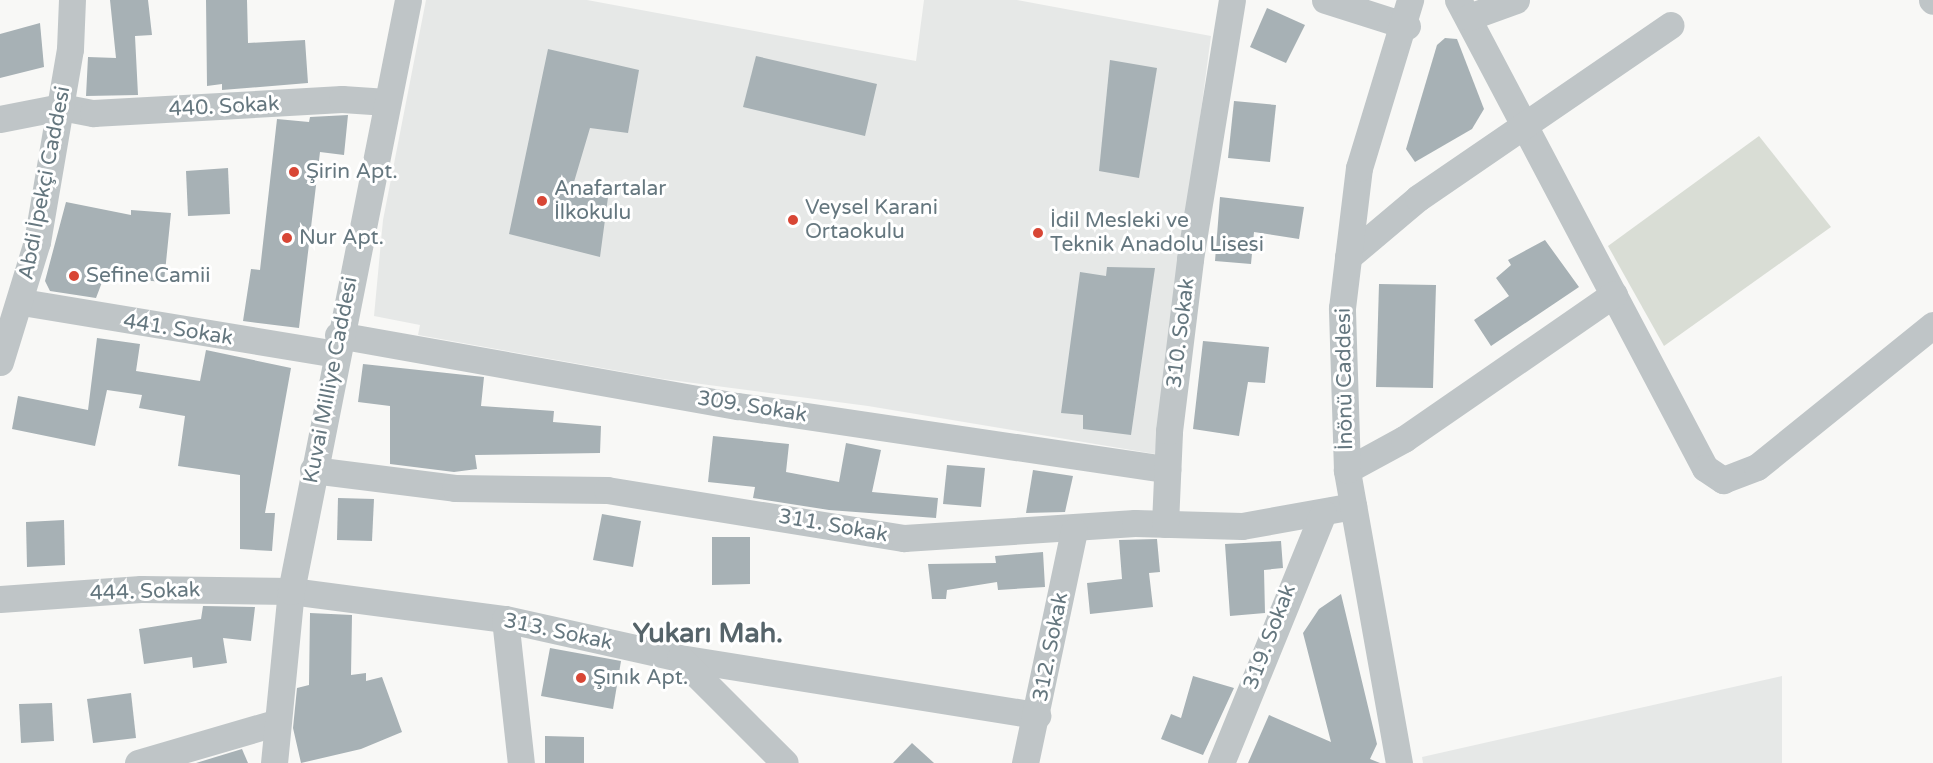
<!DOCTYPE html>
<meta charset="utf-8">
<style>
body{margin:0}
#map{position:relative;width:1933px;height:763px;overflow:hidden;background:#f8f8f6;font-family:"Varela Round",sans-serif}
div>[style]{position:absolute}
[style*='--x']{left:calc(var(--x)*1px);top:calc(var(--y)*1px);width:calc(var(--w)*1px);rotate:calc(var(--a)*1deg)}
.built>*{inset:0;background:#e6e8e7}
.green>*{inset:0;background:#d9ddd5}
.building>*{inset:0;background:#a7b1b5}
.minor>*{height:27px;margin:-13.5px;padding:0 13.5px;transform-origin:13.5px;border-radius:13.5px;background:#bfc5c7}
.dots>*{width:16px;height:16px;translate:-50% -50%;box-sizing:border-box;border:3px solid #fff;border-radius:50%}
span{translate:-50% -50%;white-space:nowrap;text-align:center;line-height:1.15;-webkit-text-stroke:6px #fff;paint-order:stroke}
.street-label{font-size:21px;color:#65777f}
.poi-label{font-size:21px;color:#65777f}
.left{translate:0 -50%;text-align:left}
.district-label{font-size:27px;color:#56646a;font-weight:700}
</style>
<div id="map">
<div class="built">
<i style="clip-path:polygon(426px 0,587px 0,916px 61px,924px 0,1017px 0,1211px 36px,1155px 454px,868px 406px,663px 379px,418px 335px,420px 325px,374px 316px,383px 220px)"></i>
<i style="clip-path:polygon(1782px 676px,1782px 763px,1423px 763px,1422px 757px)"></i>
</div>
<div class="green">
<i style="clip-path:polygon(1759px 136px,1831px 227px,1664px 346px,1608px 246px)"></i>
</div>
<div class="building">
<i style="clip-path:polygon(110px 0,148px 0,152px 35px,135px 36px,138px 95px,86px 96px,88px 57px,116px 58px)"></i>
<i style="clip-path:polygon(206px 0,247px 0,248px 43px,305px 40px,308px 83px,222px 90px,222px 84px,207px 86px)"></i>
<i style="clip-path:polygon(1267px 8px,1305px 25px,1286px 63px,1250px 47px)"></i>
<i style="clip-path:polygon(40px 23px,44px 67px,0 78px,0 34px)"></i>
<i style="clip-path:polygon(1445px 38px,1457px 39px,1484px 109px,1472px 129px,1415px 162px,1406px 149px,1437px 45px)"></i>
<i style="clip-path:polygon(548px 49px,639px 70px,628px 133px,590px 128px,574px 182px,609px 190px,600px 257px,509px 234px)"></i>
<i style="clip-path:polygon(756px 56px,877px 84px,865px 136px,743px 107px)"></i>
<i style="clip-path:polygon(1110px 60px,1157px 68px,1139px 178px,1099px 171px)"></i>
<i style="clip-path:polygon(1234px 101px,1276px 105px,1270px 162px,1228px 158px)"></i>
<i style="clip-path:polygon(348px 115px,344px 155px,320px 152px,299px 328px,243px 321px,251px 269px,260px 270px,277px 119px,309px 122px,310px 117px)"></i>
<i style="clip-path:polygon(228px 168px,230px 214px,188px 216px,186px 171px)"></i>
<i style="clip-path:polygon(1220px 197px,1304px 207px,1299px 239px,1254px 232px,1251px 264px,1215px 261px)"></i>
<i style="clip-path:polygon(66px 202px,131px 215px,131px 210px,171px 213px,164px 282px,104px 277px,96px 298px,50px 291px,45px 281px)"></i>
<i style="clip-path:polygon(1545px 240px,1579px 287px,1491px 346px,1474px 320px,1509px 296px,1496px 278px,1511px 265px,1508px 260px)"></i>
<i style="clip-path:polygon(1107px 267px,1155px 268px,1131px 435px,1083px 429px,1083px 415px,1061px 413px,1080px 272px,1106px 276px)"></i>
<i style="clip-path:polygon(1379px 284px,1436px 285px,1433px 388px,1376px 387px)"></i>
<i style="clip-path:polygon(97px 338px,140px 344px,136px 371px,200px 381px,206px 350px,291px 368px,265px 513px,275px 513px,272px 551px,240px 549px,240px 475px,178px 466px,185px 416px,139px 408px,142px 395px,107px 390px,95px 446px,12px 429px,18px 396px,88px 410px)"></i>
<i style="clip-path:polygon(1203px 341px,1269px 347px,1265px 383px,1248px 382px,1239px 436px,1193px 429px)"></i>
<i style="clip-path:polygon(363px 364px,484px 377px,481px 406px,554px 411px,553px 422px,601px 426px,600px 453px,475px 455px,477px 469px,454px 472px,390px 464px,390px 406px,358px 402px)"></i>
<i style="clip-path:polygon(713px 436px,789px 444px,786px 472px,839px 482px,846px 443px,881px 450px,872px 492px,938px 498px,936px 518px,829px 510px,753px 498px,755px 487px,708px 482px)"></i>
<i style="clip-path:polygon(947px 465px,985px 468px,981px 507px,943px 504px)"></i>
<i style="clip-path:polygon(1033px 470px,1073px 476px,1065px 512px,1026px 513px)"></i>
<i style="clip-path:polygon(338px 498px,374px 499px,372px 541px,337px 540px)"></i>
<i style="clip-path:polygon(602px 514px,641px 521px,633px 567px,593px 560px)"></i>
<i style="clip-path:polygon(64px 520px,65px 565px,27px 567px,26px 522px)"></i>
<i style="clip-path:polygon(712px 537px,750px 537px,750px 584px,712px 585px)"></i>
<i style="clip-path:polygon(1157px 539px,1160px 572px,1149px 573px,1153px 607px,1090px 614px,1087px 583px,1122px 579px,1119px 540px)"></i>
<i style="clip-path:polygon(1281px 541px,1283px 568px,1264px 570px,1265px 613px,1230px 616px,1225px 544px)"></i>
<i style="clip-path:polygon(1043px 552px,1045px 587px,998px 590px,997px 582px,947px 590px,946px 599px,932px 599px,928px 564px,996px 563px,995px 556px)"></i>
<i style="clip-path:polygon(1341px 594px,1377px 744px,1370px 759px,1380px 763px,1248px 763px,1269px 715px,1331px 742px,1303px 633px,1319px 609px)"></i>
<i style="clip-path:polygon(203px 606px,255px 607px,251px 641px,223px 638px,227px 663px,193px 668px,192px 657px,144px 664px,139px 629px,201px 619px)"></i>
<i style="clip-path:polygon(310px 613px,352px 615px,351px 675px,366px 673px,366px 681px,382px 677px,402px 732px,361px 749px,301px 763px,293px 728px,297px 688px,309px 685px)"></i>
<i style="clip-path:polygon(550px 648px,621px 661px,613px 709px,541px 696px)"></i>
<i style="clip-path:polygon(1193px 676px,1234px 688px,1203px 755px,1161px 739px,1171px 714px,1181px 718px)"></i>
<i style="clip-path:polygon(131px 693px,136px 738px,93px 743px,87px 699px)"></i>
<i style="clip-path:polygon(52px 703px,54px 741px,21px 743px,19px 704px)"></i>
<i style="clip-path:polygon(545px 736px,584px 737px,584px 763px,545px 763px)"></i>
<i style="clip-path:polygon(912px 743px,934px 763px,893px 763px)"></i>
<i style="clip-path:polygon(242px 749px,248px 763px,196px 763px)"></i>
</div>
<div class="minor">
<i style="--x:1325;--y:0;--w:86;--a:17.6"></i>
<i style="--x:1458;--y:0;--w:529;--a:62.18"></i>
<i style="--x:1705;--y:468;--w:22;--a:34"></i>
<i style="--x:1723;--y:480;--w:36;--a:-21"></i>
<i style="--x:1757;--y:467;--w:226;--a:-38.9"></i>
<i style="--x:1932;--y:0;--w:1;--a:45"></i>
<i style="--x:1469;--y:17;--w:50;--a:-19.9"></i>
<i style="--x:0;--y:119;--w:62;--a:-11.1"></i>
<i style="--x:61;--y:107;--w:33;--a:11"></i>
<i style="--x:93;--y:113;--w:249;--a:-3.2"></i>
<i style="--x:342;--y:99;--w:45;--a:3.8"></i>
<i style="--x:1348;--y:257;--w:92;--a:-40.1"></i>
<i style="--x:1418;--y:198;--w:306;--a:-34.4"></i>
<i style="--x:22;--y:302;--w:317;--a:9.4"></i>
<i style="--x:338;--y:335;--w:406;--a:10.1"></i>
<i style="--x:738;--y:406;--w:434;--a:8.4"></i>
<i style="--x:0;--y:362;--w:126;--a:-72.9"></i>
<i style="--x:37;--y:242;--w:196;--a:-80.3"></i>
<i style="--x:70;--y:49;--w:49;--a:-87.7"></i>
<i style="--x:313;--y:470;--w:143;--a:7.2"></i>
<i style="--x:455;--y:488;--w:152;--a:0.8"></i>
<i style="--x:607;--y:490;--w:301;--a:9.2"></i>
<i style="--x:904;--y:538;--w:231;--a:-3.7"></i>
<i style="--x:1135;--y:523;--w:107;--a:1.6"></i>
<i style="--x:1242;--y:526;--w:113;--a:-10.2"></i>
<i style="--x:1347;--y:470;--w:65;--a:-28.5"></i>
<i style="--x:1404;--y:439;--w:255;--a:-34.6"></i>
<i style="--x:1165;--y:524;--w:93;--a:-87.5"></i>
<i style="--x:1169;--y:431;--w:173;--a:-83"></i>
<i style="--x:1190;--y:259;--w:262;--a:-80.8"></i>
<i style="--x:0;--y:599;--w:141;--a:-4.1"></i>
<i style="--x:141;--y:589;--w:150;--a:0.8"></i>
<i style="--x:291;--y:591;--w:216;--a:7.5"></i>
<i style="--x:505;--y:619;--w:179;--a:12.6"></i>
<i style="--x:680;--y:658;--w:362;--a:9.1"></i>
<i style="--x:505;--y:619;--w:145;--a:83.7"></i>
<i style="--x:680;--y:658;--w:148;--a:45"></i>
<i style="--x:138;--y:763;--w:143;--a:-16.3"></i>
<i style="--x:274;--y:763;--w:173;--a:-84.4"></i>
<i style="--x:291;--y:591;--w:602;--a:-78.8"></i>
<i style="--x:1025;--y:763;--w:237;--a:-78.1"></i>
<i style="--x:1221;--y:763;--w:270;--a:-67.8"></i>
<i style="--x:1399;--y:763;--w:298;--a:-100.1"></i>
<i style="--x:1347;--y:470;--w:162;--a:-91.8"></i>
<i style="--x:1342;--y:308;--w:141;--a:-83.1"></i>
<i style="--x:1359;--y:168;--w:176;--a:-73.1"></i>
</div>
<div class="dots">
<i style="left:294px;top:172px;background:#d84635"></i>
<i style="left:542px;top:201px;background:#d84635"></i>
<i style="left:793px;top:220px;background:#d84635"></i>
<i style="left:1038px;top:233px;background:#d84635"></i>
<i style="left:287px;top:238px;background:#d84635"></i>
<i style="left:74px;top:276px;background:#d84635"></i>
<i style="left:581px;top:678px;background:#d84635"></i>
</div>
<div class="street-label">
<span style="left:224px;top:107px;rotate:-3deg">440. Sokak</span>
<span style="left:45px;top:183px;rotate:-79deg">Abdi İpekçi Caddesi</span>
<span style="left:178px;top:330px;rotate:9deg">441. Sokak</span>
<span style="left:1181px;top:333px;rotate:-83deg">310. Sokak</span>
<span style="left:1345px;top:379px;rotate:-91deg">İnönü Caddesi</span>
<span style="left:331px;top:380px;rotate:-79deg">Kuvai Milliye Caddesi</span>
<span style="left:752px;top:407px;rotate:9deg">309. Sokak</span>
<span style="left:833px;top:526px;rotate:10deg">311. Sokak</span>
<span style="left:145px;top:592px;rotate:-2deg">444. Sokak</span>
<span style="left:558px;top:632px;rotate:12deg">313. Sokak</span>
<span style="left:1270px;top:637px;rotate:-69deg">319. Sokak</span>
<span style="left:1051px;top:647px;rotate:-79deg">312. Sokak</span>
</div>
<div class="poi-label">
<span class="left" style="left:306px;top:172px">Şirin Apt.</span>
<span class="left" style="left:554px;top:201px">Anafartalar<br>İlkokulu</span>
<span class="left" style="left:805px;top:220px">Veysel Karani<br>Ortaokulu</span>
<span class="left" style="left:1050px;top:233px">İdil Mesleki ve<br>Teknik Anadolu Lisesi</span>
<span class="left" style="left:299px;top:238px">Nur Apt.</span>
<span class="left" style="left:86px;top:276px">Sefine Camii</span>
<span class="left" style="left:593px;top:678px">Şınık Apt.</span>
</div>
<div class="district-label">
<span style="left:708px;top:634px">Yukarı Mah.</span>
</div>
</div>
